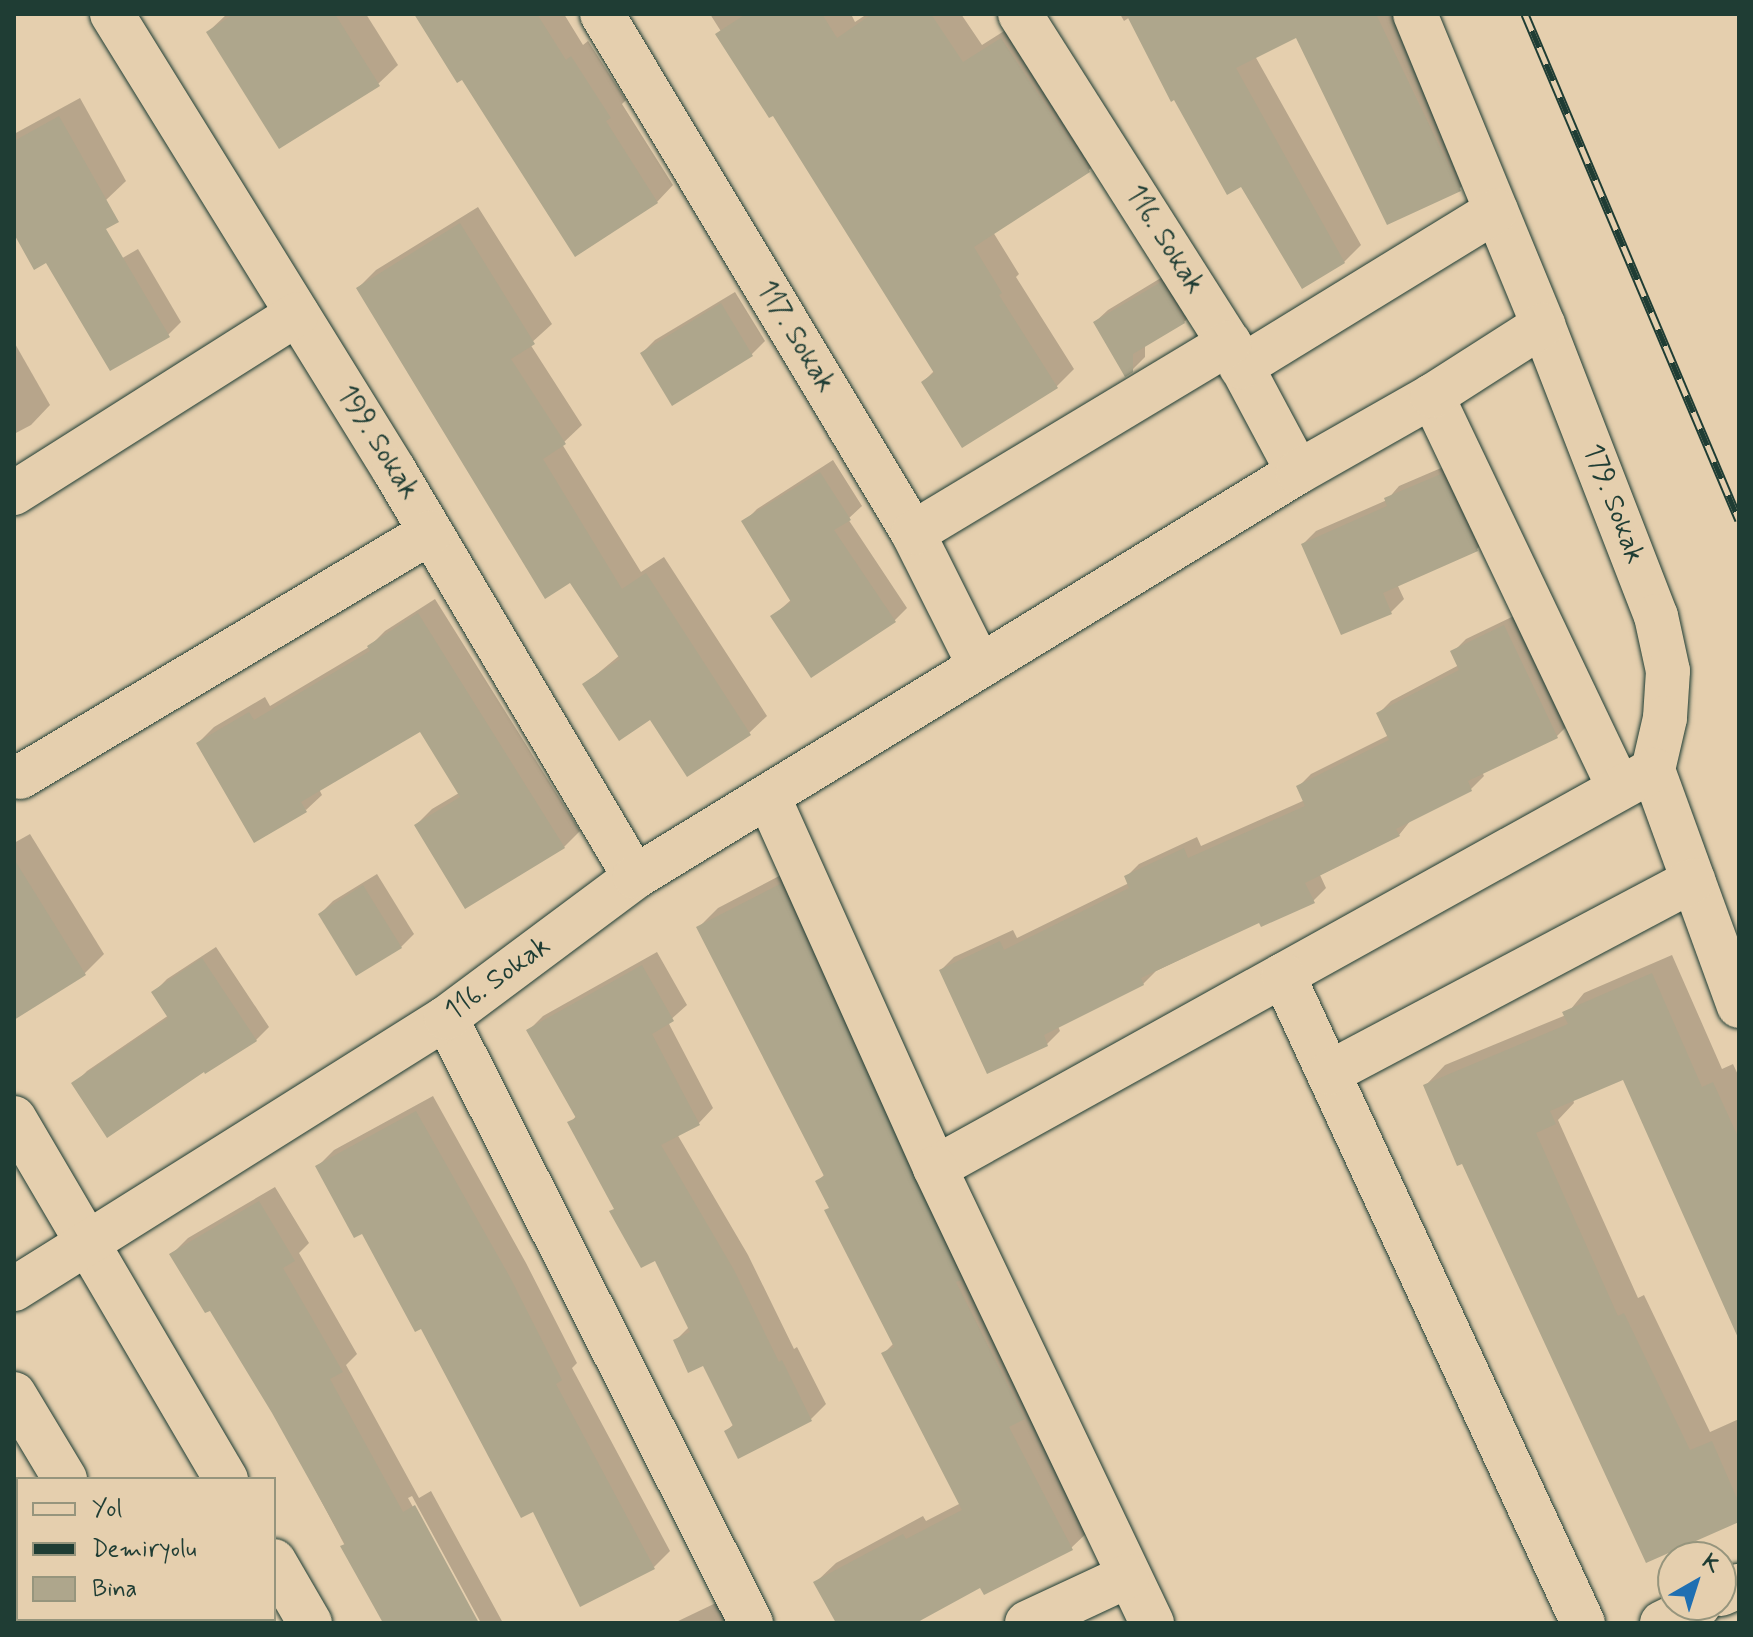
<!DOCTYPE html>
<style>
body{margin:0}
#map{position:relative;width:1753px;height:1637px;overflow:hidden;background:#e5cfae;font-family:Mynerve,sans-serif}
div>[style]{position:absolute}
[style*='--x']{left:calc(var(--x)*1px);top:calc(var(--y)*1px);width:calc(var(--w)*1px);rotate:calc(var(--a)*1deg)}
.shadow>*{inset:0;background:#0003}
.building>*{inset:0;background:#aea68c}
.roads{filter:drop-shadow(0 0 2px #1f3d34) drop-shadow(0 0 2px #1f3d34)}
.minor>*{height:44px;margin:-22px;padding:0 22px;transform-origin:22px;border-radius:22px;background:#e5cfae}
.rail>*{height:9px;margin-top:-4.5px;transform-origin:0;background:repeating-linear-gradient(90deg,#e5cfae 0 18px,#1f3d34 0 36px);box-sizing:border-box;border-block:2px solid #1f3d34}
span{translate:-50% -50%;white-space:nowrap;text-align:center;line-height:1.15;-webkit-text-stroke:6px #e5cfae;paint-order:stroke}
.street-label{font-size:28px;color:#1f3d34}
.frame{position:absolute;inset:0;border:16px solid #1f3d34;pointer-events:none}
.legend{position:absolute;left:16px;top:1477px;width:260px;height:144px;box-sizing:border-box;background:#e5cfae;border:2px solid #96957d;margin:0;padding:10px 14px;list-style:none;font-size:24px;color:#1f3d34}
.legend li{display:flex;align-items:center;gap:16px;height:40px}
.legend b{width:40px;border:2px solid #96957d}
.north{position:absolute;left:1657px;top:1541px;width:80px;height:80px;box-sizing:border-box;background:#e5cfae;border:2px solid #96957d;border-radius:50%;rotate:39deg;font-size:22px;font-weight:700;line-height:32px;text-align:center;color:#1f3d34}
.north::after{content:'';display:block;margin:auto;width:28px;height:36px;background:#1f6fb2;clip-path:polygon(50% 0,100% 100%,50% 72%,0 100%)}
</style>
<div id="map">
<div class="shadow">
<i style="clip-path:polygon(227px 14px,366px 14px,398px 65px,378px 84px,208px 32px)"></i>
<i style="clip-path:polygon(416px 14px,564px 14px,583px 45px,588px 41px,626px 100px,622px 104px,673px 185px,657px 202px,463px 77px)"></i>
<i style="clip-path:polygon(710px 14px,851px 14px,855px 22px,867px 14px,961px 14px,982px 45px,1020px 21px,1106px 152px,1089px 170px,993px 232px,1019px 274px,1016px 277px,1074px 369px,1056px 387px,923px 382px,935px 370px)"></i>
<i style="clip-path:polygon(1120px 14px,1403px 14px,1476px 172px,1459px 189px,1296px 35px,1255px 56px,1361px 245px,1344px 262px,1130px 17px,1124px 21px)"></i>
<i style="clip-path:polygon(80px 98px,126px 181px,106px 200px,14px 230px,14px 134px)"></i>
<i style="clip-path:polygon(478px 207px,552px 324px,530px 344px,582px 425px,562px 444px,641px 572px,664px 557px,767px 716px,749px 733px,651px 718px,585px 684px,620px 655px,571px 581px,358px 288px,376px 270px)"></i>
<i style="clip-path:polygon(138px 249px,181px 322px,168px 335px,81px 282px)"></i>
<i style="clip-path:polygon(1174px 270px,1197px 309px,1184px 322px,1145px 344px,1145px 357px,1132px 370px,1095px 322px,1108px 310px)"></i>
<i style="clip-path:polygon(735px 292px,765px 341px,752px 354px,673px 403px,642px 353px,655px 340px)"></i>
<i style="clip-path:polygon(14px 342px,50px 405px,31px 425px,14px 434px)"></i>
<i style="clip-path:polygon(833px 460px,862px 506px,848px 519px,907px 608px,894px 621px,773px 616px,792px 599px,744px 522px,757px 509px)"></i>
<i style="clip-path:polygon(1455px 462px,1490px 536px,1477px 549px,1397px 584px,1404px 599px,1391px 612px,1303px 544px,1316px 531px,1387px 500px,1399px 486px)"></i>
<i style="clip-path:polygon(435px 599px,580px 831px,564px 847px,416px 825px,432px 809px,459px 793px,421px 729px,319px 789px,322px 795px,306px 810px,198px 743px,214px 727px,265px 697px,270px 706px,369px 647px,385px 631px)"></i>
<i style="clip-path:polygon(1518px 614px,1570px 723px,1557px 736px,1482px 772px,1484px 776px,1471px 789px,1411px 820px,1399px 835px,1320px 875px,1326px 888px,1313px 901px,1260px 921px,1156px 971px,1143px 984px,1058px 1026px,1060px 1031px,1047px 1044px,988px 1071px,941px 970px,954px 957px,1013px 930px,1017px 938px,1129px 883px,1126px 877px,1139px 864px,1197px 837px,1201px 846px,1305px 800px,1298px 787px,1311px 774px,1389px 735px,1378px 714px,1391px 701px,1459px 665px,1453px 652px,1466px 639px)"></i>
<i style="clip-path:polygon(30px 834px,104px 954px,84px 974px,14px 996px,14px 843px)"></i>
<i style="clip-path:polygon(800px 865px,1091px 1529px,1071px 1548px,981px 1585px,912px 1623px,838px 1623px,816px 1582px,836px 1563px,923px 1516px,926px 1521px,961px 1503px,883px 1354px,894px 1343px,818px 1181px,825px 1174px,698px 928px,718px 908px)"></i>
<i style="clip-path:polygon(377px 874px,414px 934px,401px 947px,320px 914px,333px 901px)"></i>
<i style="clip-path:polygon(216px 947px,269px 1027px,256px 1040px,74px 1084px,87px 1071px,169px 1015px,154px 992px,167px 979px)"></i>
<i style="clip-path:polygon(657px 952px,687px 1005px,668px 1022px,713px 1108px,699px 1123px,677px 1134px,748px 1255px,794px 1349px,797px 1347px,826px 1404px,811px 1419px,739px 1456px,726px 1431px,734px 1424px,704px 1363px,675px 1341px,689px 1327px,656px 1258px,616px 1208px,570px 1123px,577px 1115px,528px 1031px,543px 1016px)"></i>
<i style="clip-path:polygon(1672px 955px,1722px 1069px,1733px 1064px,1739px 1077px,1739px 1335px,1624px 1077px,1573px 1099px,1574px 1103px,1558px 1120px,1638px 1298px,1644px 1295px,1710px 1432px,1739px 1419px,1739px 1519px,1426px 1085px,1445px 1065px,1566px 1015px,1584px 993px)"></i>
<i style="clip-path:polygon(433px 1096px,526px 1263px,577px 1363px,572px 1368px,670px 1551px,654px 1567px,533px 1509px,363px 1231px,318px 1166px,334px 1150px)"></i>
<i style="clip-path:polygon(275px 1187px,309px 1243px,299px 1253px,357px 1354px,346px 1365px,419px 1498px,431px 1491px,503px 1623px,481px 1623px,412px 1496px,408px 1498px,477px 1623px,386px 1623px,274px 1412px,211px 1308px,172px 1254px,188px 1238px)"></i>
<i style="clip-path:polygon(720px 1601px,731px 1623px,674px 1623px)"></i>
</div>
<div class="building">
<i style="clip-path:polygon(234px 14px,335px 14px,380px 86px,279px 149px,206px 32px)"></i>
<i style="clip-path:polygon(414px 14px,537px 14px,566px 60px,571px 56px,611px 118px,606px 121px,658px 203px,575px 257px,462px 80px,457px 83px)"></i>
<i style="clip-path:polygon(746px 14px,822px 14px,837px 38px,872px 14px,931px 14px,963px 62px,1001px 38px,1090px 172px,974px 247px,1002px 293px,999px 295px,1058px 388px,962px 448px,921px 382px,934px 373px,773px 116px,769px 118px,715px 34px)"></i>
<i style="clip-path:polygon(1126px 14px,1376px 14px,1461px 191px,1387px 225px,1296px 38px,1236px 68px,1345px 263px,1302px 289px,1241px 187px,1227px 195px,1174px 100px,1171px 102px)"></i>
<i style="clip-path:polygon(59px 116px,119px 222px,106px 229px,170px 337px,110px 371px,46px 263px,34px 270px,14px 234px,14px 141px)"></i>
<i style="clip-path:polygon(460px 223px,535px 344px,511px 359px,566px 444px,543px 459px,622px 589px,646px 573px,751px 735px,687px 777px,650px 720px,619px 741px,582px 684px,620px 659px,570px 583px,545px 599px,356px 288px)"></i>
<i style="clip-path:polygon(1161px 282px,1185px 323px,1133px 354px,1133px 372px,1125px 377px,1093px 322px)"></i>
<i style="clip-path:polygon(721px 303px,753px 356px,672px 406px,640px 353px)"></i>
<i style="clip-path:polygon(820px 472px,851px 520px,834px 530px,896px 622px,811px 678px,770px 616px,791px 602px,741px 521px)"></i>
<i style="clip-path:polygon(1441px 474px,1478px 551px,1383px 593px,1392px 614px,1341px 635px,1301px 544px,1387px 506px,1384px 498px)"></i>
<i style="clip-path:polygon(418px 613px,565px 848px,465px 909px,414px 825px,460px 797px,420px 732px,301px 802px,307px 812px,254px 843px,196px 743px,249px 712px,254px 720px,370px 651px,367px 646px)"></i>
<i style="clip-path:polygon(1504px 625px,1558px 738px,1468px 781px,1472px 791px,1396px 829px,1400px 836px,1305px 883px,1315px 903px,1261px 927px,1259px 923px,1141px 978px,1144px 985px,1044px 1035px,1048px 1046px,987px 1074px,939px 970px,1000px 941px,1004px 950px,1129px 888px,1124px 876px,1184px 848px,1188px 858px,1305px 806px,1296px 786px,1389px 740px,1376px 713px,1459px 670px,1450px 651px)"></i>
<i style="clip-path:polygon(14px 859px,86px 975px,14px 1020px)"></i>
<i style="clip-path:polygon(780px 884px,961px 1280px,956px 1282px,1025px 1419px,1009px 1427px,1073px 1550px,984px 1595px,980px 1588px,916px 1623px,836px 1623px,813px 1582px,903px 1534px,906px 1539px,962px 1510px,881px 1353px,894px 1347px,824px 1210px,829px 1208px,815px 1181px,824px 1176px,696px 927px)"></i>
<i style="clip-path:polygon(363px 885px,402px 948px,356px 976px,318px 914px)"></i>
<i style="clip-path:polygon(202px 958px,257px 1041px,205px 1074px,204px 1072px,107px 1138px,71px 1083px,168px 1018px,151px 992px)"></i>
<i style="clip-path:polygon(642px 965px,674px 1021px,652px 1034px,700px 1125px,661px 1145px,734px 1270px,779px 1362px,782px 1360px,812px 1421px,738px 1459px,724px 1431px,733px 1426px,703px 1366px,688px 1373px,673px 1340px,690px 1332px,655px 1261px,641px 1268px,609px 1211px,614px 1209px,567px 1122px,576px 1118px,526px 1030px)"></i>
<i style="clip-path:polygon(1652px 973px,1702px 1087px,1713px 1082px,1739px 1139px,1739px 1340px,1623px 1080px,1550px 1111px,1556px 1124px,1536px 1133px,1618px 1316px,1624px 1313px,1690px 1450px,1712px 1441px,1739px 1503px,1739px 1522px,1646px 1563px,1462px 1164px,1457px 1166px,1423px 1085px,1568px 1024px,1562px 1012px)"></i>
<i style="clip-path:polygon(416px 1111px,511px 1279px,562px 1380px,556px 1384px,655px 1569px,580px 1607px,533px 1512px,521px 1518px,421px 1329px,415px 1332px,362px 1234px,354px 1238px,315px 1166px)"></i>
<i style="clip-path:polygon(259px 1201px,295px 1261px,283px 1268px,343px 1372px,330px 1379px,403px 1512px,415px 1505px,479px 1623px,383px 1623px,340px 1546px,345px 1544px,272px 1413px,210px 1311px,205px 1313px,169px 1254px)"></i>
</div>
<div class="roads">
<div class="minor">
<i style="--x:112;--y:14;--w:536;--a:58.27"></i>
<i style="--x:394;--y:470;--w:473;--a:59.4"></i>
<i style="--x:602;--y:14;--w:605;--a:59.07"></i>
<i style="--x:913;--y:533;--w:148;--a:63.4"></i>
<i style="--x:1020;--y:14;--w:390;--a:57.6"></i>
<i style="--x:1229;--y:343;--w:146;--a:61.9"></i>
<i style="--x:1415;--y:14;--w:336;--a:67.6"></i>
<i style="--x:1543;--y:325;--w:312;--a:68.8"></i>
<i style="--x:1656;--y:616;--w:56;--a:77.7"></i>
<i style="--x:1668;--y:671;--w:47;--a:93.7"></i>
<i style="--x:1665;--y:718;--w:53;--a:103"></i>
<i style="--x:1653;--y:770;--w:251;--a:70"></i>
<i style="--x:1241;--y:367;--w:299;--a:-31.5"></i>
<i style="--x:1432;--y:396;--w:434;--a:64.5"></i>
<i style="--x:14;--y:493;--w:335;--a:-32.3"></i>
<i style="--x:913;--y:533;--w:369;--a:-31"></i>
<i style="--x:20;--y:777;--w:478;--a:-30.8"></i>
<i style="--x:768;--y:796;--w:408;--a:65.8"></i>
<i style="--x:935;--y:1168;--w:821;--a:-29"></i>
<i style="--x:1283;--y:975;--w:714;--a:65.16"></i>
<i style="--x:446;--y:1018;--w:678;--a:63.25"></i>
<i style="--x:1329;--y:1073;--w:412;--a:-27.9"></i>
<i style="--x:14;--y:1118;--w:419;--a:59.6"></i>
<i style="--x:935;--y:1168;--w:504;--a:64.5"></i>
<i style="--x:14;--y:1289;--w:510;--a:-32.1"></i>
<i style="--x:446;--y:1018;--w:236;--a:-36.7"></i>
<i style="--x:635;--y:877;--w:777;--a:-31.42"></i>
<i style="--x:1298;--y:472;--w:154;--a:-29.6"></i>
<i style="--x:1432;--y:396;--w:132;--a:-32.6"></i>
<i style="--x:14;--y:1394;--w:99;--a:59"></i>
<i style="--x:274;--y:1561;--w:72;--a:59.9"></i>
<i style="--x:1721;--y:1594;--w:20;--a:-24"></i>
<i style="--x:149;--y:1619;--w:4;--a:63"></i>
<i style="--x:1027;--y:1623;--w:111;--a:-25"></i>
<i style="--x:1662;--y:1623;--w:41;--a:-25.9"></i>
</div>
</div>
<div class="rail">
<i style="--x:1525;--y:14;--w:549;--a:67.08"></i>
</div>
<div class="street-label">
<span style="left:1164px;top:240px;rotate:58deg">116. Sokak</span>
<span style="left:795px;top:337px;rotate:59deg">117. Sokak</span>
<span style="left:377px;top:443px;rotate:58deg">199. Sokak</span>
<span style="left:1613px;top:504px;rotate:69deg">179. Sokak</span>
<span style="left:498px;top:979px;rotate:-36deg">116. Sokak</span>
</div>
<div class="frame"></div>
<ul class="legend">
<li><b style="height:10px;background:#e5cfae"></b>Yol</li>
<li><b style="height:10px;background:#1f3d34"></b>Demiryolu</li>
<li><b style="height:22px;background:#aea68c"></b>Bina</li>
</ul>
<div class="north">K</div>
</div>
